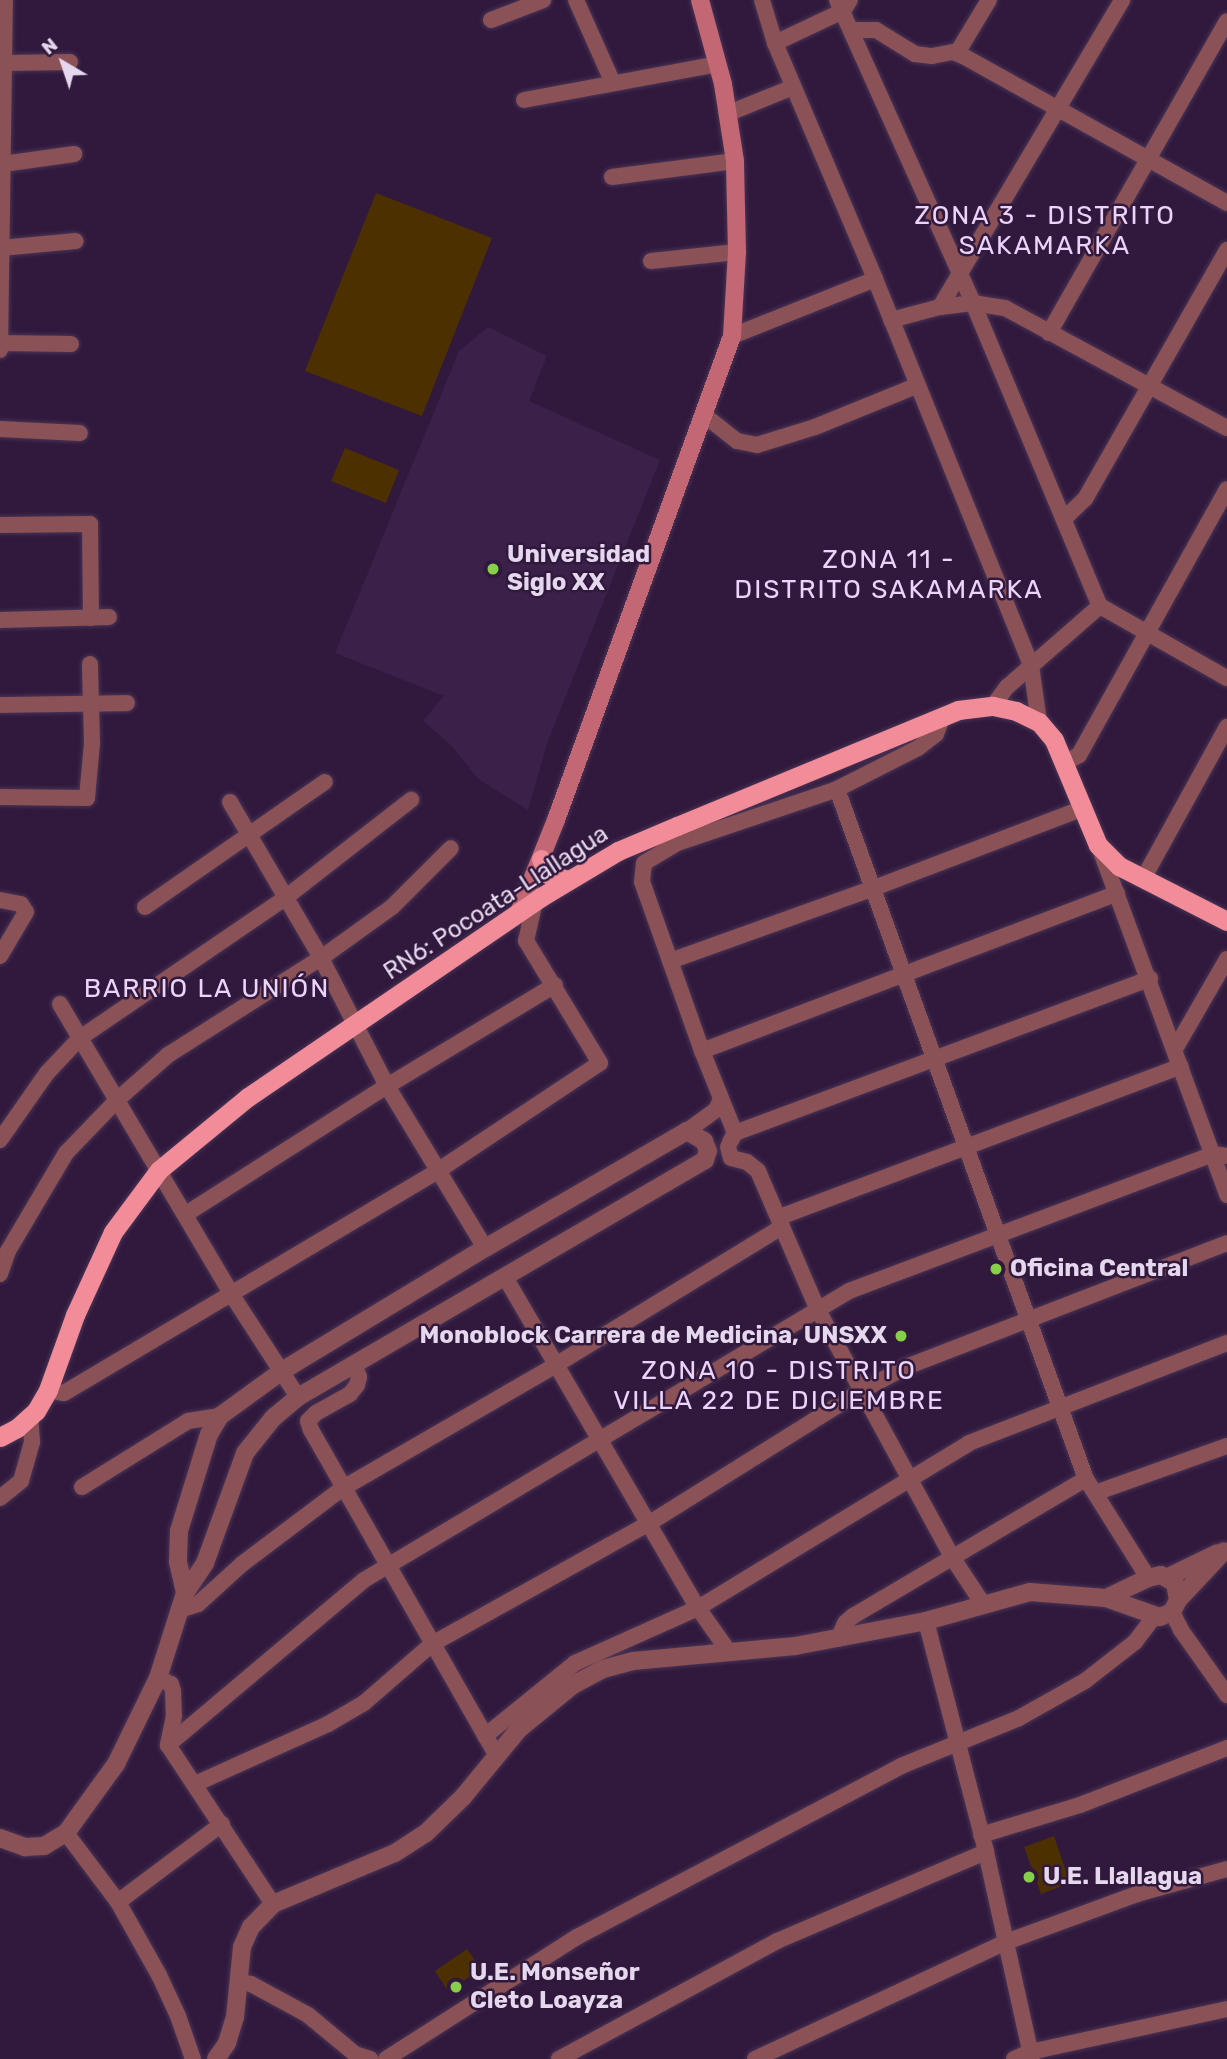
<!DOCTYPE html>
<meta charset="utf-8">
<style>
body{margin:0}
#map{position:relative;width:1227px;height:2059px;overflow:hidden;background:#30193c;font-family:Rubik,sans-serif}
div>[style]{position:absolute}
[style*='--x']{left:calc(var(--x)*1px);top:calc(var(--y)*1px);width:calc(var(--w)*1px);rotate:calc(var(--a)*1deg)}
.built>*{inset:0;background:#3b2049}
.green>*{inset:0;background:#4d3000}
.roads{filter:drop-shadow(0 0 2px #493455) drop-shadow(0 0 2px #493455)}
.minor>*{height:16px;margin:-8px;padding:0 8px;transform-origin:8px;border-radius:8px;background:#8a5157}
.tertiary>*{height:18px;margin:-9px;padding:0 9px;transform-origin:9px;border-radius:9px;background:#8a5157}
.secondary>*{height:18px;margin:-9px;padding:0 9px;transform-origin:9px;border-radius:9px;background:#c26773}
.trunk>*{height:19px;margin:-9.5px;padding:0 9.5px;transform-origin:9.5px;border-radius:9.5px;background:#f28c98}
.dots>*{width:19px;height:19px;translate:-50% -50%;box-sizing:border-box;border:4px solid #30193c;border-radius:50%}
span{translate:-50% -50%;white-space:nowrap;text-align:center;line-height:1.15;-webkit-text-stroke:5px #30193c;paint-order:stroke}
.poi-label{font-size:24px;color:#e5d7ee;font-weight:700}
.left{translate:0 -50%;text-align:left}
.right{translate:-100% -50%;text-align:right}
.street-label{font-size:24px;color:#e5d7ee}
.neighbourhood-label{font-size:26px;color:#ebd4f9;letter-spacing:2px}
.north{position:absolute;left:28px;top:28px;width:70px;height:70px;-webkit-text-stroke:5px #30193c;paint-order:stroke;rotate:321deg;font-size:19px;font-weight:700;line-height:28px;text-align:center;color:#e5d7ee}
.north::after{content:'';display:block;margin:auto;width:24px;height:32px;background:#e5d7ee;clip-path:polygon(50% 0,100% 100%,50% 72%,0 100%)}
</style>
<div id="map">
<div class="built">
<i style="clip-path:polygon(488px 327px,547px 356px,529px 401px,660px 460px,548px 741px,528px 810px,478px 779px,451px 745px,423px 721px,444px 696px,335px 653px,459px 351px)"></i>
</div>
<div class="green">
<i style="clip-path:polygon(376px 193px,492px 238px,422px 416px,305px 371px)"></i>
<i style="clip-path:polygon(345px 448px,399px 470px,386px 503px,331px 481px)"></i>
<i style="clip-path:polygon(1054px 1836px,1070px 1883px,1041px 1894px,1024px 1847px)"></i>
<i style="clip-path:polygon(467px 1949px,481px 1969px,448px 1991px,435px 1971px)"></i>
</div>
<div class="roads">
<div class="minor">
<i style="--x:576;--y:0;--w:89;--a:66"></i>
<i style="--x:762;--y:0;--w:45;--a:73.2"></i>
<i style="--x:775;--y:43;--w:256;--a:67"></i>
<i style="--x:875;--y:279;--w:416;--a:68"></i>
<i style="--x:1031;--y:665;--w:58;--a:82"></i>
<i style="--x:837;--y:0;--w:332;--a:65.8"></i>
<i style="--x:973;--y:303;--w:329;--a:67.3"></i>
<i style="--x:1100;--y:606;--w:146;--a:29.6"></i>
<i style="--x:491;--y:20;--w:56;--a:-21"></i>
<i style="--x:851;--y:30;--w:25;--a:0"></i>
<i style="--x:876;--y:30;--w:46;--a:31.6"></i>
<i style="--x:915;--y:54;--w:17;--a:7"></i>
<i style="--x:932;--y:56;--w:21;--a:-11"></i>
<i style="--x:953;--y:52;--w:11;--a:22"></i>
<i style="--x:963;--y:56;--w:302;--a:29.1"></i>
<i style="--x:775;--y:43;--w:75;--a:-25.2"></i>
<i style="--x:843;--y:11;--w:13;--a:-58"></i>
<i style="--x:957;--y:53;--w:62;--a:-58.9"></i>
<i style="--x:6;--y:63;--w:64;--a:-0.9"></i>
<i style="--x:524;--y:100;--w:197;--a:-10.5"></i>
<i style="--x:729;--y:113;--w:69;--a:-22.1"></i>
<i style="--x:3;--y:164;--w:72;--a:-8"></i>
<i style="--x:612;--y:177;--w:124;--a:-7.4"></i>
<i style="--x:1;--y:248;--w:75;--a:-5.3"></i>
<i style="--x:651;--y:261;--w:86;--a:-6"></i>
<i style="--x:940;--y:307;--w:357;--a:-59.3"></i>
<i style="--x:891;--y:320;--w:51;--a:-14.9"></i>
<i style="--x:940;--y:307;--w:33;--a:-7"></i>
<i style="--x:973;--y:303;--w:32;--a:9"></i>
<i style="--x:1005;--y:308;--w:252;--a:28.4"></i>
<i style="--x:1049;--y:333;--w:359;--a:-60.3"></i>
<i style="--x:732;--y:336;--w:154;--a:-21.7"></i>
<i style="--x:0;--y:343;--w:71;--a:0.8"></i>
<i style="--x:0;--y:350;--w:350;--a:-89.2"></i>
<i style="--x:704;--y:415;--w:42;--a:38.2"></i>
<i style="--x:737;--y:441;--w:20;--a:11"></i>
<i style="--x:757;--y:445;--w:61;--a:-17.2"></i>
<i style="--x:815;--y:427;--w:109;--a:-22.1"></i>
<i style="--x:0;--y:429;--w:80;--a:2.9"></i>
<i style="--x:1065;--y:518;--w:28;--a:-44"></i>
<i style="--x:1085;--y:499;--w:287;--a:-60.3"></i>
<i style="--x:0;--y:525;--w:90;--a:-0.6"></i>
<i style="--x:90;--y:524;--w:94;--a:89.4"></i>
<i style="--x:0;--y:620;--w:109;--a:-1.6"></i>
<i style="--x:0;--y:705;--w:127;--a:-0.9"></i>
<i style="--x:993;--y:706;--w:24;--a:-54"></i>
<i style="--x:1007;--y:687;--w:123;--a:-41.1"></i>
<i style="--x:1065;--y:763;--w:16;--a:-30"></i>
<i style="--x:1079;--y:755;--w:304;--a:-60.9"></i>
<i style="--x:837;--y:789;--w:734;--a:70.16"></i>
<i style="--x:1086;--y:1479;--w:117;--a:57.9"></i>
<i style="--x:0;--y:797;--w:87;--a:0.7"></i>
<i style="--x:87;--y:798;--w:55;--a:-84.8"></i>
<i style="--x:92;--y:743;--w:79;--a:-91.5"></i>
<i style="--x:230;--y:802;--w:181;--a:59.7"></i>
<i style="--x:321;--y:958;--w:144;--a:62.7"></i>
<i style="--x:387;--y:1086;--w:189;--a:58.8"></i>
<i style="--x:1100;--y:849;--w:369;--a:69.8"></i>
<i style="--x:1143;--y:879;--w:174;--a:-61.1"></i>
<i style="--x:0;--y:900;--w:21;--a:11"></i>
<i style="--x:21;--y:904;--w:9;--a:58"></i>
<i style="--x:26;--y:912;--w:51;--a:120.6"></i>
<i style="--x:145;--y:907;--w:219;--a:-34.8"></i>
<i style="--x:670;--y:961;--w:217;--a:-19.7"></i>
<i style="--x:874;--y:888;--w:222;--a:-20.9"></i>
<i style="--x:60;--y:1004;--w:334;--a:59.4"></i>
<i style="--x:230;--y:1292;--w:125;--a:57.1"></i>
<i style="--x:1175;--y:1049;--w:104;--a:-60"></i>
<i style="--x:702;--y:1051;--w:444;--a:-20.8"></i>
<i style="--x:687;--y:1131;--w:36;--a:-36"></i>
<i style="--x:716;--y:1110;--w:12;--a:-66"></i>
<i style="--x:735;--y:1133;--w:88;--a:-111.9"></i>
<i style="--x:702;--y:1051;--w:179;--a:-109.5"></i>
<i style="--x:642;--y:882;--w:19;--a:-84"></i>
<i style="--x:644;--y:863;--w:39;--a:-31"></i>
<i style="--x:677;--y:843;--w:169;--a:-18.6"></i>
<i style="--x:837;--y:789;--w:91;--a:-26.8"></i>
<i style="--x:918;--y:748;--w:23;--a:-38"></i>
<i style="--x:936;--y:734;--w:19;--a:-69"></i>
<i style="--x:0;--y:1140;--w:82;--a:-55"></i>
<i style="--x:47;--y:1073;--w:48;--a:-46.7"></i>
<i style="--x:80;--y:1038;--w:248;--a:-34.3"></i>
<i style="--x:285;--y:898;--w:160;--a:-37.9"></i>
<i style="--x:730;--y:1142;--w:10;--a:-61"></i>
<i style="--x:735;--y:1133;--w:443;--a:-20.4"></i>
<i style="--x:728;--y:1147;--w:11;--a:75"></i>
<i style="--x:731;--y:1158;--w:16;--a:14"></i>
<i style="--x:747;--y:1162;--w:14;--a:39"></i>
<i style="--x:758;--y:1171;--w:151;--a:66.7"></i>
<i style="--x:818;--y:1310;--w:281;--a:61.5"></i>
<i style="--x:952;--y:1557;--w:56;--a:56.6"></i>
<i style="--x:186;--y:1214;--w:238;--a:-32.5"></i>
<i style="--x:387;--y:1086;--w:196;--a:-31"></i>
<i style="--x:780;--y:1217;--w:428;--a:-20.6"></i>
<i style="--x:0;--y:1274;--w:24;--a:-71"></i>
<i style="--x:8;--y:1251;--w:114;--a:-59.4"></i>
<i style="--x:66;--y:1153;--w:74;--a:-46.1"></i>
<i style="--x:117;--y:1100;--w:68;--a:-41.4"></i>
<i style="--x:168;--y:1055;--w:181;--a:-32.4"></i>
<i style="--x:321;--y:958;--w:87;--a:-35.7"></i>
<i style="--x:392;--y:907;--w:83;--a:-45"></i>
<i style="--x:505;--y:1277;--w:383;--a:59.8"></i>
<i style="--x:698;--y:1608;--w:54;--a:54.8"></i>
<i style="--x:354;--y:1365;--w:13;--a:67"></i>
<i style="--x:359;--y:1377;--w:8;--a:104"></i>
<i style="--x:357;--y:1385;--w:11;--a:128"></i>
<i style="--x:350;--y:1394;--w:39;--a:151"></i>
<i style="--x:316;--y:1413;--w:11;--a:135"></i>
<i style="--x:308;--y:1421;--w:9;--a:72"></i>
<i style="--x:311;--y:1430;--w:375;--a:60.3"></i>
<i style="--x:48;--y:1390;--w:16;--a:11"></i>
<i style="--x:64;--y:1393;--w:436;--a:-30.7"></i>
<i style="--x:439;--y:1170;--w:193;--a:-33.6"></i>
<i style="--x:600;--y:1063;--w:143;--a:-121.2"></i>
<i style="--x:526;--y:941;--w:41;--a:-77.3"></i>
<i style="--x:82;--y:1487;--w:125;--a:-31.9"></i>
<i style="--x:188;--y:1421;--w:32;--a:-9"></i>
<i style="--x:1095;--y:1493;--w:140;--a:-19.6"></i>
<i style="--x:0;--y:1498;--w:27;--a:-39"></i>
<i style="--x:21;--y:1481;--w:41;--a:-74.2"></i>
<i style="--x:32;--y:1442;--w:26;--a:-94"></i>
<i style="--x:180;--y:1610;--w:19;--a:-18"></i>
<i style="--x:198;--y:1604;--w:59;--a:-42.3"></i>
<i style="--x:242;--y:1564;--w:126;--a:-37"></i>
<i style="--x:343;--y:1488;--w:244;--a:-30"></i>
<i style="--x:554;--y:1366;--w:267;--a:-31.4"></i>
<i style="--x:1172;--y:1612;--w:20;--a:63"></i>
<i style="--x:1181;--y:1630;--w:80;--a:54.7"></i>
<i style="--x:926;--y:1621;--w:239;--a:75.4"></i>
<i style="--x:986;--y:1852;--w:212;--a:77.5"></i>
<i style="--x:838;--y:1639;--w:17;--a:-66"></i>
<i style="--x:845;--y:1623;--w:11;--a:-41"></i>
<i style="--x:853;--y:1616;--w:270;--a:-30.5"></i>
<i style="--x:158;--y:1678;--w:14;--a:25"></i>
<i style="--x:171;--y:1684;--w:7;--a:74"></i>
<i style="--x:173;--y:1691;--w:25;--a:88"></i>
<i style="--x:174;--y:1716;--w:30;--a:102"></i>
<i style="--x:168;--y:1745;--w:191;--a:56.6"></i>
<i style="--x:485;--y:1736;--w:116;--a:-39"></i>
<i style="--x:575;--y:1663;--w:135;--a:-24.1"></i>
<i style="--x:698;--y:1608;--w:317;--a:-31.3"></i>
<i style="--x:969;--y:1443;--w:277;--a:-21.2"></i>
<i style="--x:168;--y:1745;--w:256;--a:-40.1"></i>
<i style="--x:364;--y:1580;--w:565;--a:-30.79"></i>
<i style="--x:849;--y:1291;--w:389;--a:-20.6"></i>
<i style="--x:1213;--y:1154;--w:14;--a:8"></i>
<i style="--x:195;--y:1784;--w:146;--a:-24.3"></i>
<i style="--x:328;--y:1724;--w:42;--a:-30.3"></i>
<i style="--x:364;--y:1703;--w:90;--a:-40.9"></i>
<i style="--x:432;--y:1644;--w:247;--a:-29.1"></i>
<i style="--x:648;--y:1524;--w:251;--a:-32"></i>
<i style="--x:861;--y:1391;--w:51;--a:-28.1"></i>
<i style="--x:906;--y:1367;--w:344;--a:-21.1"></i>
<i style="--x:66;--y:1833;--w:86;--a:53"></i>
<i style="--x:118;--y:1902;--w:84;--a:60.7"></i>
<i style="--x:159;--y:1975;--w:45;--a:65.1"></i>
<i style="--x:178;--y:2016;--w:46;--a:70.8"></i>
<i style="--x:981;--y:1835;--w:103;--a:-16.9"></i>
<i style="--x:1080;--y:1805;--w:158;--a:-21.2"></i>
<i style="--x:118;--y:1902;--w:130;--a:-36.9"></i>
<i style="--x:239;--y:1982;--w:12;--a:9"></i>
<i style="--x:251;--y:1984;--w:65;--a:28.5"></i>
<i style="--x:308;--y:2015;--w:61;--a:39.7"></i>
<i style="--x:355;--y:2054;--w:16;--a:18"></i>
<i style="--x:386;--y:2059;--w:227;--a:-32.6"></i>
<i style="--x:577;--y:1937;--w:366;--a:-27.8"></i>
<i style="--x:901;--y:1766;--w:127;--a:-22.1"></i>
<i style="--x:1019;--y:1718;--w:76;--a:-29.3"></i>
<i style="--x:1085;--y:1681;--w:63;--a:-38"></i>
<i style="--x:1135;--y:1642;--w:31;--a:-53"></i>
<i style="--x:559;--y:2059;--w:248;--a:-28.4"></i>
<i style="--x:777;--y:1941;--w:227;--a:-23.1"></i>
<i style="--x:755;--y:2059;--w:277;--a:-25"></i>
<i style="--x:1006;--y:1942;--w:140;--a:-20.1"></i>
<i style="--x:1137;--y:1894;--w:93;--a:-15.5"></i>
<i style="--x:1014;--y:2059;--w:17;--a:-24"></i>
<i style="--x:1030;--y:2052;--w:202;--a:-12.3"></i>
</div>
<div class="tertiary">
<i style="--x:1168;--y:1577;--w:55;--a:-25.6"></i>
<i style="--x:1106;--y:1598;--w:47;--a:-25.5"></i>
<i style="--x:1148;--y:1578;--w:13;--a:-13"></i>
<i style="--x:1161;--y:1575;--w:16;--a:30"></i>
<i style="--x:1175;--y:1583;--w:17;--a:80"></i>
<i style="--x:0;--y:1838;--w:27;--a:20"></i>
<i style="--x:25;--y:1847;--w:19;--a:-3"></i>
<i style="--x:44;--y:1846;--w:26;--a:-31"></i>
<i style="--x:66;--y:1833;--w:85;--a:-54.1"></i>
<i style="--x:116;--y:1764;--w:96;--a:-64"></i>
<i style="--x:158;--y:1678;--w:89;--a:-72.4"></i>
<i style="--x:185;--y:1593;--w:36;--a:-56"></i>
<i style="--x:205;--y:1563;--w:117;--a:-70"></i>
<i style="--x:245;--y:1453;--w:45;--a:-51.3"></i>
<i style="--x:273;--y:1418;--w:33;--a:-40"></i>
<i style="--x:298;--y:1397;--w:471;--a:-30.2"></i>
<i style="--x:705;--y:1160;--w:9;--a:-72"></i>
<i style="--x:708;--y:1151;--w:11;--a:-112"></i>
<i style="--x:704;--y:1141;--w:20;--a:-150"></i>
<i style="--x:687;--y:1131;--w:233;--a:149.9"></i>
<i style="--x:485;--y:1248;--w:237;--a:148.8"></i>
<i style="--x:282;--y:1371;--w:77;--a:144"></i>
<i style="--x:220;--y:1416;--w:21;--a:121"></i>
<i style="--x:209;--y:1434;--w:102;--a:107.2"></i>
<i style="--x:179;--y:1531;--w:31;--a:92"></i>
<i style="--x:178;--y:1562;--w:32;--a:77"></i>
<i style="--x:216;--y:2059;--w:19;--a:-55"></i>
<i style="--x:227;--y:2043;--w:27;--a:-73"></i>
<i style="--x:235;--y:2017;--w:70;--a:-84.3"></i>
<i style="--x:242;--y:1947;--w:22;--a:-66"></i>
<i style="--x:251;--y:1927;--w:32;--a:-46"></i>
<i style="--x:273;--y:1904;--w:132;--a:-22.7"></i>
<i style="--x:395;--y:1853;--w:37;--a:-33"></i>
<i style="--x:426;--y:1833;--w:52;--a:-44.2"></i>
<i style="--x:463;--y:1797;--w:88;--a:-50.5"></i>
<i style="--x:519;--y:1729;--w:70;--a:-39.2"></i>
<i style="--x:573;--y:1685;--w:34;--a:-28"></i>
<i style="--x:603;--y:1669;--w:31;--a:-15"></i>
<i style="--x:633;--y:1661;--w:163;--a:-5.3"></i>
<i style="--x:795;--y:1646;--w:133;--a:-10.8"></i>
<i style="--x:926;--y:1621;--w:108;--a:-15.6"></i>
<i style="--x:1030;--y:1592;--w:76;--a:4.5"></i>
<i style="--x:1106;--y:1598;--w:57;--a:19.4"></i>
<i style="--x:1160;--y:1617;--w:13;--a:-23"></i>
<i style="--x:1172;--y:1612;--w:13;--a:-63"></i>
<i style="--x:1178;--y:1600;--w:67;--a:-46.8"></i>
</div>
<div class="secondary">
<i style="--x:519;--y:912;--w:99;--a:-68.1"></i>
<i style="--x:556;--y:820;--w:515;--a:-70.02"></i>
<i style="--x:732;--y:336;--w:84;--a:-86.6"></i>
<i style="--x:737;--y:252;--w:91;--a:-91.3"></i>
<i style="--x:735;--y:161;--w:78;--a:-98.9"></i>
<i style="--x:723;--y:84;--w:87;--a:-105.3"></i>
</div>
<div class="trunk">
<i style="--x:541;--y:859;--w:17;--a:65"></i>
<i style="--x:548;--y:874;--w:21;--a:17"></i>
<i style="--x:0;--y:1437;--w:19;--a:-28"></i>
<i style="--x:17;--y:1428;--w:25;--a:-42"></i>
<i style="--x:36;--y:1411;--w:24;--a:-60"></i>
<i style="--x:48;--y:1390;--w:80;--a:-70.2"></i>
<i style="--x:75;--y:1315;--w:91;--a:-65.4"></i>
<i style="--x:113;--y:1232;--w:77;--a:-53.4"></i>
<i style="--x:159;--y:1170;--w:115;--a:-39.4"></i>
<i style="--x:248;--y:1097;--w:355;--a:-34.3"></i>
<i style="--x:541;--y:897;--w:90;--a:-30.9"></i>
<i style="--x:618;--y:851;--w:64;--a:-23"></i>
<i style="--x:677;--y:826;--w:304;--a:-22.4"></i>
<i style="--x:958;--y:710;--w:35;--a:-7"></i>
<i style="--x:993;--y:706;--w:24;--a:12"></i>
<i style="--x:1016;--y:711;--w:25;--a:26"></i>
<i style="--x:1039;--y:722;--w:23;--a:50"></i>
<i style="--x:1054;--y:740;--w:114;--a:67.3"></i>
<i style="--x:1098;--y:845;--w:30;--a:45"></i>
<i style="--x:1119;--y:866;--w:121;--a:27"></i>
</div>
</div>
<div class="dots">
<i style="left:493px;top:569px;background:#88cf49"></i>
<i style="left:996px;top:1269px;background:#88cf49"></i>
<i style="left:901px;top:1336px;background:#88cf49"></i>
<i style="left:1029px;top:1877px;background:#88cf49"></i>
<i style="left:456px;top:1987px;background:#88cf49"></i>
</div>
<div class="poi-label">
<span class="left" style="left:507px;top:569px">Universidad<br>Siglo XX</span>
<span class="left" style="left:1010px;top:1269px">Oficina Central</span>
<span class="right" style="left:887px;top:1336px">Monoblock Carrera de Medicina, UNSXX</span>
<span class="left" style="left:1043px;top:1877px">U.E. Llallagua</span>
<span class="left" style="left:470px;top:1987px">U.E. Monseñor<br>Cleto Loayza</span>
</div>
<div class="street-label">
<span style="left:496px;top:903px;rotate:-33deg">RN6: Pocoata-Llallagua</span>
</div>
<div class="neighbourhood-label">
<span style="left:1045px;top:231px">ZONA 3 - DISTRITO<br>SAKAMARKA</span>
<span style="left:889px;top:575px">ZONA 11 -<br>DISTRITO SAKAMARKA</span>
<span style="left:207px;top:989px">BARRIO LA UNIÓN</span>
<span style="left:779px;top:1386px">ZONA 10 - DISTRITO<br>VILLA 22 DE DICIEMBRE</span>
</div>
<div class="north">N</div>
</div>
